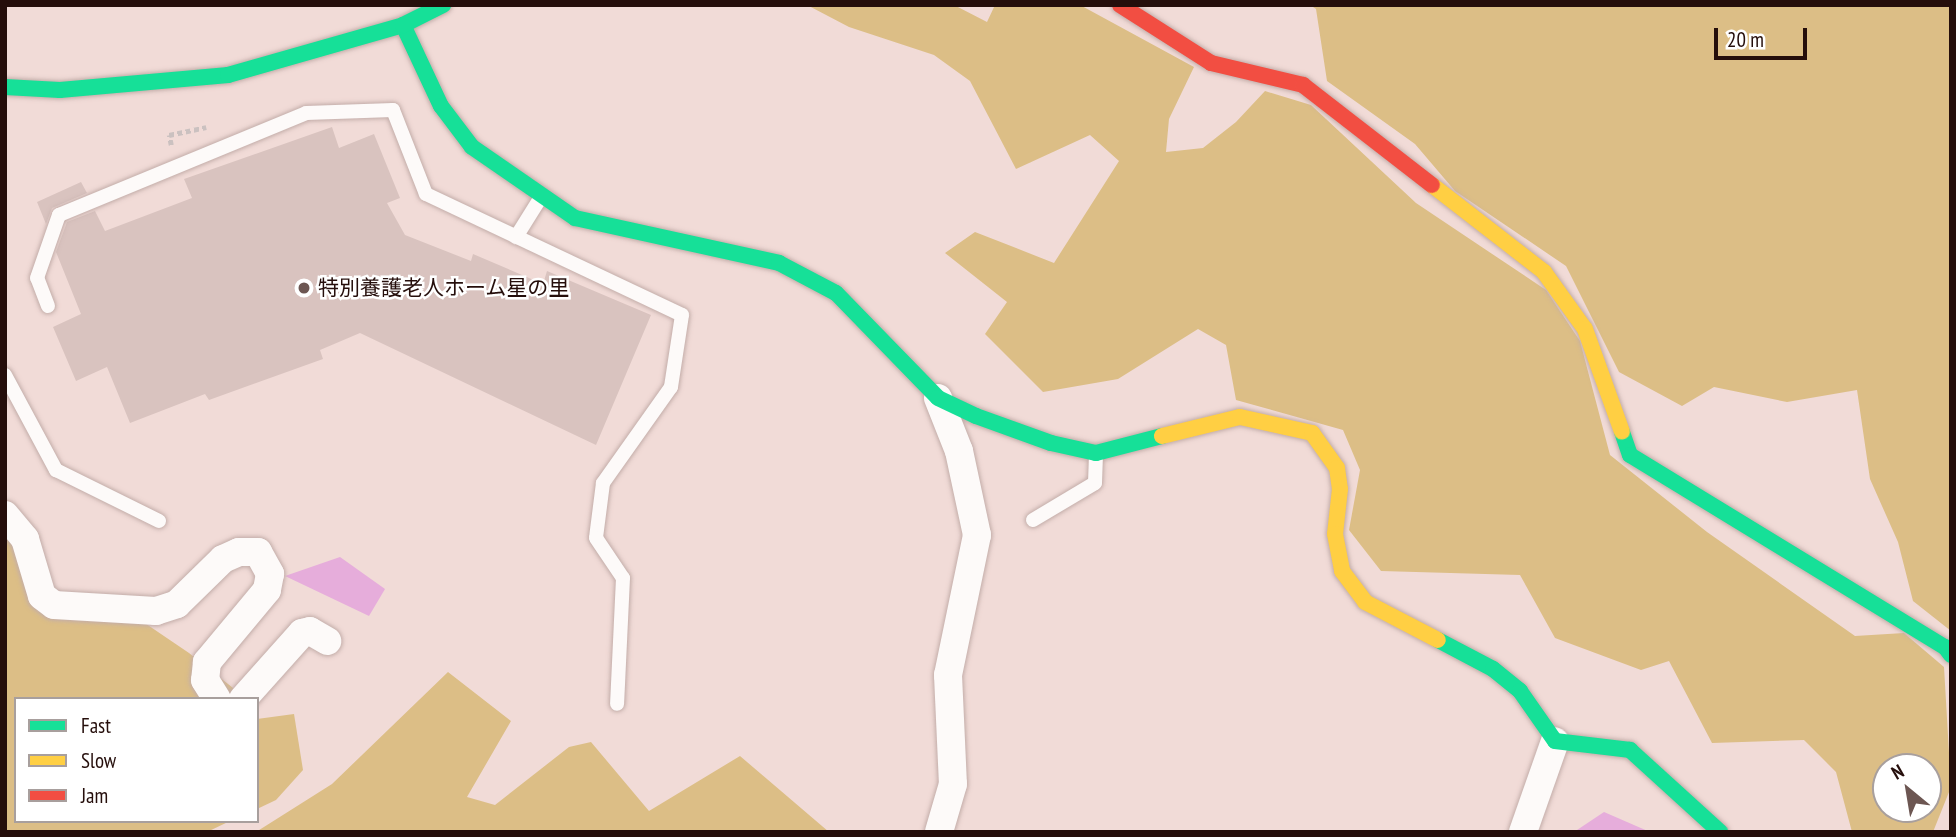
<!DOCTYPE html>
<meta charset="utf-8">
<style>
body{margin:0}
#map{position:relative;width:1956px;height:837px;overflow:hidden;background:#f1dbd7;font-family:"PT Sans Narrow","Noto Sans JP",sans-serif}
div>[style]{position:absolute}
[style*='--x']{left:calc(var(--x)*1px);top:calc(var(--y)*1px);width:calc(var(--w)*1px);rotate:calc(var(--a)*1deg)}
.forest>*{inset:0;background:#dcbe86}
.water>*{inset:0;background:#e6addb}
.building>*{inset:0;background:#d9c3bf}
.path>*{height:4.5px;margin-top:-2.25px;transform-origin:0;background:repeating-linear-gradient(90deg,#cbc1c0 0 5px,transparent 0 8.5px)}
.roads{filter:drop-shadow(0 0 2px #c3ada9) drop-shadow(0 0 2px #c3ada9)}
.lane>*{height:14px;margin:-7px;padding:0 7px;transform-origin:7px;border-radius:7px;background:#fdfaf9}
.street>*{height:28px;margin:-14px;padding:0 14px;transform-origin:14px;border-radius:14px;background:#fdfaf9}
.fast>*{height:16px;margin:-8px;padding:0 8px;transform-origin:8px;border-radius:8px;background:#16e098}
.slow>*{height:16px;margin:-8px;padding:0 8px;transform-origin:8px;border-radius:8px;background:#ffcf43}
.jam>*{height:16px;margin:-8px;padding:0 8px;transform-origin:8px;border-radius:8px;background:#f24e42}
.dots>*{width:19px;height:19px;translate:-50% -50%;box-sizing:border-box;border:4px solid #fff;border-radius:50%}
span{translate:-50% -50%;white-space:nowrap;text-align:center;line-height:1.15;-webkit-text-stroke:5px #fff;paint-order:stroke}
.poi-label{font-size:21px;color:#250e0b}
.left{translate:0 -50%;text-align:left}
.frame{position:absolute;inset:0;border:7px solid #250e0b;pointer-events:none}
.legend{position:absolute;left:14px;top:697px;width:245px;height:126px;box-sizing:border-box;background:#fff;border:2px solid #a89f9d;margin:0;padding:9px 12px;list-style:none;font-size:21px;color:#250e0b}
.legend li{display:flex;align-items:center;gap:14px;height:35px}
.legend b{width:35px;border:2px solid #a89f9d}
.north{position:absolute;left:1872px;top:753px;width:70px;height:70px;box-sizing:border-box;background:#fff;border:2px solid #a89f9d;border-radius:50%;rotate:330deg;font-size:19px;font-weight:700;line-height:28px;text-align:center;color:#250e0b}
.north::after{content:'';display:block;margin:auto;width:24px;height:32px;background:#6c5652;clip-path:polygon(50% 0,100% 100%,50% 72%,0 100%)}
.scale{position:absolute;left:1714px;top:28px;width:93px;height:32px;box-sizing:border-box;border:4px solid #250e0b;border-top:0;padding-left:9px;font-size:21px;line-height:24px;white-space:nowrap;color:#250e0b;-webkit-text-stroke:5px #fff;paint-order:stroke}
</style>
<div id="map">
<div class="forest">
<i style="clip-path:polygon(evenodd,807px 5px,954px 5px,987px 22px,995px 5px,1080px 5px,1194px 67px,1169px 119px,1166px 152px,1203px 148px,1236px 122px,1265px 91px,1311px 105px,1416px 203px,1546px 290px,1580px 341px,1610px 455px,1707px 532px,1855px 636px,1904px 633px,1944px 667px,1951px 787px,1933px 832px,1852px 832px,1836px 772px,1804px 740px,1712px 743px,1669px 661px,1641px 670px,1555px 638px,1520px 575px,1381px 571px,1349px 530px,1360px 470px,1343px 430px,1236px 400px,1226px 345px,1198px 329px,1118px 379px,1043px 392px,985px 334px,1007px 302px,945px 253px,975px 232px,1054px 263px,1119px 161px,1090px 135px,1016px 169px,970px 81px,934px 55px,849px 27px,807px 5px,1886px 767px,1928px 767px,1928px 809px,1886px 809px,1886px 767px)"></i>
<i style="clip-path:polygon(1310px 5px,1951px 5px,1951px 631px,1913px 601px,1898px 542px,1870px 479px,1857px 390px,1787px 402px,1714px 387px,1682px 406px,1619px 372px,1566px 266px,1455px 191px,1415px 144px,1327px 81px,1316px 9px)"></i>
<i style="clip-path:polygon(5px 519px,43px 592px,130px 613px,189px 653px,233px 688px,238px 699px,16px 699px,16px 821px,230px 821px,207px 832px,5px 832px)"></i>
<i style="clip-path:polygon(448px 672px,511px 721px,467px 797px,495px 805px,569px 747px,591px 742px,649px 811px,740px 756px,829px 832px,256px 832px,332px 784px)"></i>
<i style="clip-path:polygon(294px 714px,303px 770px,276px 800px,257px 809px,257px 719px)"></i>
</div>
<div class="water">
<i style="clip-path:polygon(340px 557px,385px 589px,369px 616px,285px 576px)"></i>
<i style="clip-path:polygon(1604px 812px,1650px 832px,1574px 832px)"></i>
</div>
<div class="building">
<i style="clip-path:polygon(332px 127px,339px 148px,374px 134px,400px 198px,387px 203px,405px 235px,471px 261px,473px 254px,543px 284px,547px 271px,651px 315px,596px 445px,360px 333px,320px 350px,323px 359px,209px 400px,205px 394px,130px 423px,107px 367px,76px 381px,53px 327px,81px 314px,56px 252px,67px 222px,95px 211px,105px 231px,192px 198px,184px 179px)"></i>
<i style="clip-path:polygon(81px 182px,87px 193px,52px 208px,46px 224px,37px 202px)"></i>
</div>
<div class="path">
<i style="--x:171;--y:145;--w:10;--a:-101"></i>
<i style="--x:169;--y:135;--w:38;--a:-12"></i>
</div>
<div class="roads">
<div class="lane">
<i style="--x:516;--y:237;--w:47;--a:-58"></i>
<i style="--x:48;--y:306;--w:30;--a:-111"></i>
<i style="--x:37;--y:278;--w:67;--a:-70.8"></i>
<i style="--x:59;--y:215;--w:267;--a:-22.4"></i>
<i style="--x:306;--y:113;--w:87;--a:-2"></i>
<i style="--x:393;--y:110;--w:90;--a:68.6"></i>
<i style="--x:426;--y:194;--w:283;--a:25.3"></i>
<i style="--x:682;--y:315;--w:73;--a:98.7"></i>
<i style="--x:671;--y:387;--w:118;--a:125.3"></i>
<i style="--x:603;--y:483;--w:55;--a:97.3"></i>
<i style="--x:596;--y:538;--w:48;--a:56"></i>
<i style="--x:623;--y:578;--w:126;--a:92.7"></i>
<i style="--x:5;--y:375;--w:108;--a:61.8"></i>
<i style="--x:56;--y:470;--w:115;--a:26.3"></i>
<i style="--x:1033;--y:520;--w:72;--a:-30.8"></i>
<i style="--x:1095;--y:483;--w:28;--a:-88"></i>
</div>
<div class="street">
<i style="--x:938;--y:398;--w:57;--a:68.4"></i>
<i style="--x:959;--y:451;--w:86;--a:77.9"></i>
<i style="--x:977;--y:535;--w:143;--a:101.7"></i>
<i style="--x:948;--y:675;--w:109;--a:87.4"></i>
<i style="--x:953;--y:784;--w:50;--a:106.3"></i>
<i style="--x:5;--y:515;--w:31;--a:50"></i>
<i style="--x:25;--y:539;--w:59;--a:73.4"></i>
<i style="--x:42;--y:596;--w:15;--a:37"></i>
<i style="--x:54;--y:605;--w:102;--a:3.4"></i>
<i style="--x:156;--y:611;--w:22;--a:-18"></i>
<i style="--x:177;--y:604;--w:64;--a:-44.4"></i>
<i style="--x:223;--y:559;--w:17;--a:-24"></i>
<i style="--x:239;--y:552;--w:19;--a:0"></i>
<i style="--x:258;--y:552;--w:25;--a:61"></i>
<i style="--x:270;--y:574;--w:16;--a:101"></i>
<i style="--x:267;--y:590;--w:94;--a:129.8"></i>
<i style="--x:207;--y:662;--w:18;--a:96"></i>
<i style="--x:205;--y:680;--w:22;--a:58"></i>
<i style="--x:243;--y:699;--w:89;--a:-48.2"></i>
<i style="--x:302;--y:633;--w:8;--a:-14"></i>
<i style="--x:310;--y:631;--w:20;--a:30"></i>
<i style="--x:1523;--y:832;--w:96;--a:-70.6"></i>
</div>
<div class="fast">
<i style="--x:403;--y:25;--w:89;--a:64.9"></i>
<i style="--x:441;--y:106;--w:51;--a:52.9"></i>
<i style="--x:472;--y:147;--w:125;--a:34.6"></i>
<i style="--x:575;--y:218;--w:209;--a:12.4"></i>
<i style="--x:779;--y:263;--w:64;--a:27.8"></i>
<i style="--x:836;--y:293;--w:146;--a:45.8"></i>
<i style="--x:938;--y:398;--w:42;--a:25.3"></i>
<i style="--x:976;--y:416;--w:80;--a:19.8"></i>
<i style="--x:1051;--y:443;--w:46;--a:12.5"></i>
<i style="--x:1096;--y:453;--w:68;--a:-14.4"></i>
<i style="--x:5;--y:87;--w:55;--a:3.1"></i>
<i style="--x:60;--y:90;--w:169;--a:-5.1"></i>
<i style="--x:228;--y:75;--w:182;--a:-15.9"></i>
<i style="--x:403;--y:25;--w:45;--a:-26.6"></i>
<i style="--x:1622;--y:432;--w:24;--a:71"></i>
<i style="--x:1630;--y:455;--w:369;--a:31.4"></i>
<i style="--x:1945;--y:647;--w:10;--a:53"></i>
<i style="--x:1438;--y:640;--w:62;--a:27.8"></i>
<i style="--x:1493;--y:669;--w:35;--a:39"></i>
<i style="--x:1520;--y:691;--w:61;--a:55"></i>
<i style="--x:1555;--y:741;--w:76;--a:6.8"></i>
<i style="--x:1630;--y:750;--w:122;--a:42.3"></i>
</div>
<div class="slow">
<i style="--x:1432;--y:185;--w:142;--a:37.8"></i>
<i style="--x:1544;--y:272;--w:70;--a:54.3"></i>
<i style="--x:1585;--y:329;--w:109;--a:70.2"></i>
<i style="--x:1162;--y:436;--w:80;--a:-13.7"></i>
<i style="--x:1240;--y:417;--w:74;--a:12.5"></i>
<i style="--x:1312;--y:433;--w:43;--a:54.5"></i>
<i style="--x:1337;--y:468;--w:21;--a:82"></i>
<i style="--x:1340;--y:489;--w:45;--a:96.3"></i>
<i style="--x:1335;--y:534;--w:38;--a:79"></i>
<i style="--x:1342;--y:571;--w:39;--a:53"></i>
<i style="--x:1365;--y:602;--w:82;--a:27.5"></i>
</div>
<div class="jam">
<i style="--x:1120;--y:5;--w:108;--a:32.5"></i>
<i style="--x:1211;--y:63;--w:95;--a:13.4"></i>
<i style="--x:1303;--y:85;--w:163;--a:37.8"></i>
</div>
</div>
<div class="dots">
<i style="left:304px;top:288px;background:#6c5652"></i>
</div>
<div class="poi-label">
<span class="left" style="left:318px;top:288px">特別養護老人ホーム星の里</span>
</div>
<div class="frame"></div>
<ul class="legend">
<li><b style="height:9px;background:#16e098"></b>Fast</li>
<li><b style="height:9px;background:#ffcf43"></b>Slow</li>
<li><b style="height:9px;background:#f24e42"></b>Jam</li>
</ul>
<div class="north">N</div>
<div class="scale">20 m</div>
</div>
